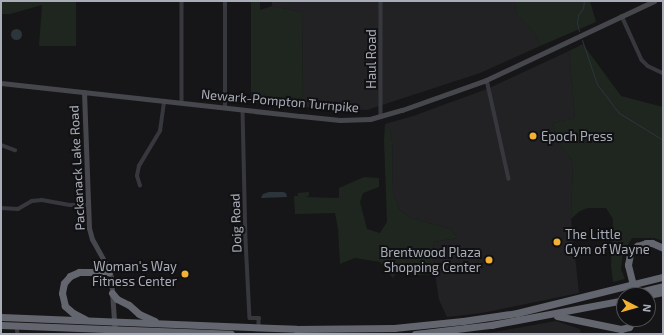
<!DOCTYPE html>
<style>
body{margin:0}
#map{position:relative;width:664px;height:335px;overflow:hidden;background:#161618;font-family:"Exo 2",sans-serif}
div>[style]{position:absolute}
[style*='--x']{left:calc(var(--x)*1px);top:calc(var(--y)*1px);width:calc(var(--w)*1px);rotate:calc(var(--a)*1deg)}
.built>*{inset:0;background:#222225}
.green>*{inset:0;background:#1e261f}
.water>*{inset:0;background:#2c353c}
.round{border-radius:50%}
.stream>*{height:1px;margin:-0.5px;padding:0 0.5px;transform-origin:0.5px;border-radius:0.5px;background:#2c353c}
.street>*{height:3.5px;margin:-1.75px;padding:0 1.75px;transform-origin:1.75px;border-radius:1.75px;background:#37383d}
.secondary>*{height:5px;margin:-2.5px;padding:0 2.5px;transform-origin:2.5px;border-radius:2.5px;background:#45474d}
.highway>*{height:7px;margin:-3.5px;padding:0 3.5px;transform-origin:3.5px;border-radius:3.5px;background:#63666e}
.dots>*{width:11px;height:11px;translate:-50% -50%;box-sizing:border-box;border:2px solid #111113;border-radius:50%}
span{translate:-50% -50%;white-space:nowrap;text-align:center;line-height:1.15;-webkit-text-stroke:4px #111113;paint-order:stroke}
.street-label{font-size:13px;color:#a8adb8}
.poi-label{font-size:13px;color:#a8adb8}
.left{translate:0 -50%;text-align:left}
.right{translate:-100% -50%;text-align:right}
.frame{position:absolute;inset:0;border:2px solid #a8adb8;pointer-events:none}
.north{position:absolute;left:616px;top:287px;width:40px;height:40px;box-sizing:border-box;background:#111113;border:1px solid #4d4f55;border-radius:50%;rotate:96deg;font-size:11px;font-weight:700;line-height:16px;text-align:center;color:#a8adb8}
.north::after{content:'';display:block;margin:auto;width:14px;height:18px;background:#f2b134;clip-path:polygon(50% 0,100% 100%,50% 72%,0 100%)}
</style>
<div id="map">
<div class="built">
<i style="clip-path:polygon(272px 1px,513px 1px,515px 3px,516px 14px,535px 33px,540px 46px,480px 73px,367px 110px,303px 107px,302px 12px,272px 6px)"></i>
<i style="clip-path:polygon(569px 51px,575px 118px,553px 123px,558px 143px,573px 161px,571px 219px,579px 293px,482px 313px,447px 317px,439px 300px,435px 274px,433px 242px,457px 238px,451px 229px,411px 218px,400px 210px,393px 193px,392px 141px,390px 130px,385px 124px,413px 116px,487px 89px)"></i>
<i style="clip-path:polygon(556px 321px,580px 329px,581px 334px,483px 334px)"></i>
</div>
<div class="green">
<i style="clip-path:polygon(1px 1px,76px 1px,76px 46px,39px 46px,42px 5px,10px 14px,1px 14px)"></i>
<i style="clip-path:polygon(251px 1px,260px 1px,260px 10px,272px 6px,302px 12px,303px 107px,251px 102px)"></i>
<i style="clip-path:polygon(513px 1px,590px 1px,596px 22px,540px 46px,535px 33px,516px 14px,515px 3px)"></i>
<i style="clip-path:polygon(583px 44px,621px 96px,663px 107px,663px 241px,654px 238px,632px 238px,623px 253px,621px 269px,625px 279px,613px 282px,611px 265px,613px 219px,606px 208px,588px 208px,580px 211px,571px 219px,573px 161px,558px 143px,553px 123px,575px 118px,569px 51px)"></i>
<i style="clip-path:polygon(385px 124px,390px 130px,392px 141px,393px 193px,400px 210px,411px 218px,451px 229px,457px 238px,433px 242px,435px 274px,418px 275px,401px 265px,393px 278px,380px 262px,355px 258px,340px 264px,338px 229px,335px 213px,295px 214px,294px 196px,298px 196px,298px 193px,309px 192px,309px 196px,306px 197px,339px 198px,339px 188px,364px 177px,379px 178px,379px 187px,363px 193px,360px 202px,367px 229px,380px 233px,387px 222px,384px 140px)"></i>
</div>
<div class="water">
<i class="round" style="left:10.5px;top:28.5px;width:11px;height:11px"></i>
<i style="clip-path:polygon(269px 192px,283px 192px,286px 193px,287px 197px,261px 198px,263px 194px)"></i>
</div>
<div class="stream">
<i style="--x:579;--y:31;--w:8;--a:-104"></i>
<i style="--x:577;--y:23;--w:8;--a:-83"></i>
<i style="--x:578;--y:15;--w:9;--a:-54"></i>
<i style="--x:583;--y:8;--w:7;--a:-82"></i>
<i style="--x:582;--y:40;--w:46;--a:71.2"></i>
<i style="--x:597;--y:84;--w:36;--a:53"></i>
<i style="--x:619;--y:113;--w:52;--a:31.5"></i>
</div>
<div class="street">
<i style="--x:182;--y:1;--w:102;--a:90"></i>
<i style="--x:381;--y:1;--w:116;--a:90"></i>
<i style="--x:622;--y:16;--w:48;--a:65.6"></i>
<i style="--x:642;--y:60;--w:8;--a:45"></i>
<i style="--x:648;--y:66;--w:17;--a:25"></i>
<i style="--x:487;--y:80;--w:101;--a:77.5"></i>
<i style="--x:225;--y:108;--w:107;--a:-90"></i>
<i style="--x:243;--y:110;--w:130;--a:88.7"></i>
<i style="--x:246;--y:240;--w:78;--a:87.1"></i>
<i style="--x:250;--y:318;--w:9;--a:0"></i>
<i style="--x:259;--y:318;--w:9;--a:90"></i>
<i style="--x:1;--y:145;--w:15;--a:20"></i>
<i style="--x:140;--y:186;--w:10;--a:-107"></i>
<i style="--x:137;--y:176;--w:10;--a:-79"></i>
<i style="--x:139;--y:166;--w:41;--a:-59"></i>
<i style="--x:160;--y:131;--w:30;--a:-82"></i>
<i style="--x:1;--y:208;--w:17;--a:3"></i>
<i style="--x:18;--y:209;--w:16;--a:-30"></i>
<i style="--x:32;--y:201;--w:10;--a:-6"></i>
<i style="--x:42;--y:200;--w:28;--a:10"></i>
<i style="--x:70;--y:205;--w:18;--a:0"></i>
<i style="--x:17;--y:325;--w:9;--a:84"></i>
</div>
<div class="secondary">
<i style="--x:1;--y:83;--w:302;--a:6.3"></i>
<i style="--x:301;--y:116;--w:39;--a:6"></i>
<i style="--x:340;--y:120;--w:30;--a:-2"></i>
<i style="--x:370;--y:119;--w:33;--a:-16"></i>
<i style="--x:402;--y:110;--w:87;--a:-19.5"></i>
<i style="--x:484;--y:81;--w:188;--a:-25.2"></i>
<i style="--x:84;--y:92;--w:136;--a:87.9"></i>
<i style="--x:89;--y:228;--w:11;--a:75"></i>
<i style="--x:92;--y:239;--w:33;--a:61"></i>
<i style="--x:108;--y:268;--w:9;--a:72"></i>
<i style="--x:111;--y:277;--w:57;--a:86"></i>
</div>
<div class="highway">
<i style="--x:112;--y:293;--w:8;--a:50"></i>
<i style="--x:117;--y:299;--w:13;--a:27"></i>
<i style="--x:129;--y:305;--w:13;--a:42"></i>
<i style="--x:139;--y:314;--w:17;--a:24"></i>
<i style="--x:627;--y:295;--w:37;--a:-14"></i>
<i style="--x:641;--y:295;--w:5;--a:-158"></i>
<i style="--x:636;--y:293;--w:9;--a:-111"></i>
<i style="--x:633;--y:285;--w:21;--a:-104"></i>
<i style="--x:628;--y:265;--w:11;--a:-80"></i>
<i style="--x:630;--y:254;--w:11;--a:-49"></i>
<i style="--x:637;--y:246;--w:9;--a:-18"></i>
<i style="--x:646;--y:243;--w:6;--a:0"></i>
<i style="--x:652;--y:243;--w:12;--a:24"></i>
<i style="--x:648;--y:295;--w:15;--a:-11"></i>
<i style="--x:557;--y:316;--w:65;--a:11.5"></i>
<i style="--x:621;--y:329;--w:8;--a:-14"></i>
<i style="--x:629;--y:327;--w:10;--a:-53"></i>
<i style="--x:1;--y:317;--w:295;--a:2.3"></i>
<i style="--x:296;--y:329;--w:98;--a:-0.6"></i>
<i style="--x:394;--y:328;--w:69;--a:-5.8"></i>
<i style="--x:463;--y:321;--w:55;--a:-8.4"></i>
<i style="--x:517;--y:313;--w:150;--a:-13.9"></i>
<i style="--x:85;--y:319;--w:13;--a:-153"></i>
<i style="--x:73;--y:313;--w:11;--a:-139"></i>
<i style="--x:65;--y:306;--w:13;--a:-103"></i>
<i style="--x:62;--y:293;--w:10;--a:-79"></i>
<i style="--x:64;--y:283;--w:9;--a:-49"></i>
<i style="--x:70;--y:276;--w:10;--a:-24"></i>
<i style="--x:79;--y:272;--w:30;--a:0"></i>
<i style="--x:1;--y:325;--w:230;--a:2.2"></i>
<i style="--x:415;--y:334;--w:77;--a:-6.8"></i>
<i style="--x:491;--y:325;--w:135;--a:-10.6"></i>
</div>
<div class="dots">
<i style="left:533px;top:136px;background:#f2b134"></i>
<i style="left:557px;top:242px;background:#f2b134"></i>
<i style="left:489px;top:260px;background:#f2b134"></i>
<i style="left:185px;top:274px;background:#f2b134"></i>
</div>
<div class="street-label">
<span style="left:371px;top:59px;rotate:-90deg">Haul Road</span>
<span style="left:280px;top:101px;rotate:5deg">Newark-Pompton Turnpike</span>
<span style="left:77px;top:168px;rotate:-93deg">Packanack Lake Road</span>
<span style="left:236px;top:223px;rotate:-92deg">Doig Road</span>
</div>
<div class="poi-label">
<span class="left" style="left:541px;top:136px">Epoch Press</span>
<span class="left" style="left:565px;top:242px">The Little<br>Gym of Wayne</span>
<span class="right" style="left:481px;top:260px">Brentwood Plaza<br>Shopping Center</span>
<span class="right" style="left:177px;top:274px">Woman's Way<br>Fitness Center</span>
</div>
<div class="frame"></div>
<div class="north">N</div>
</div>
